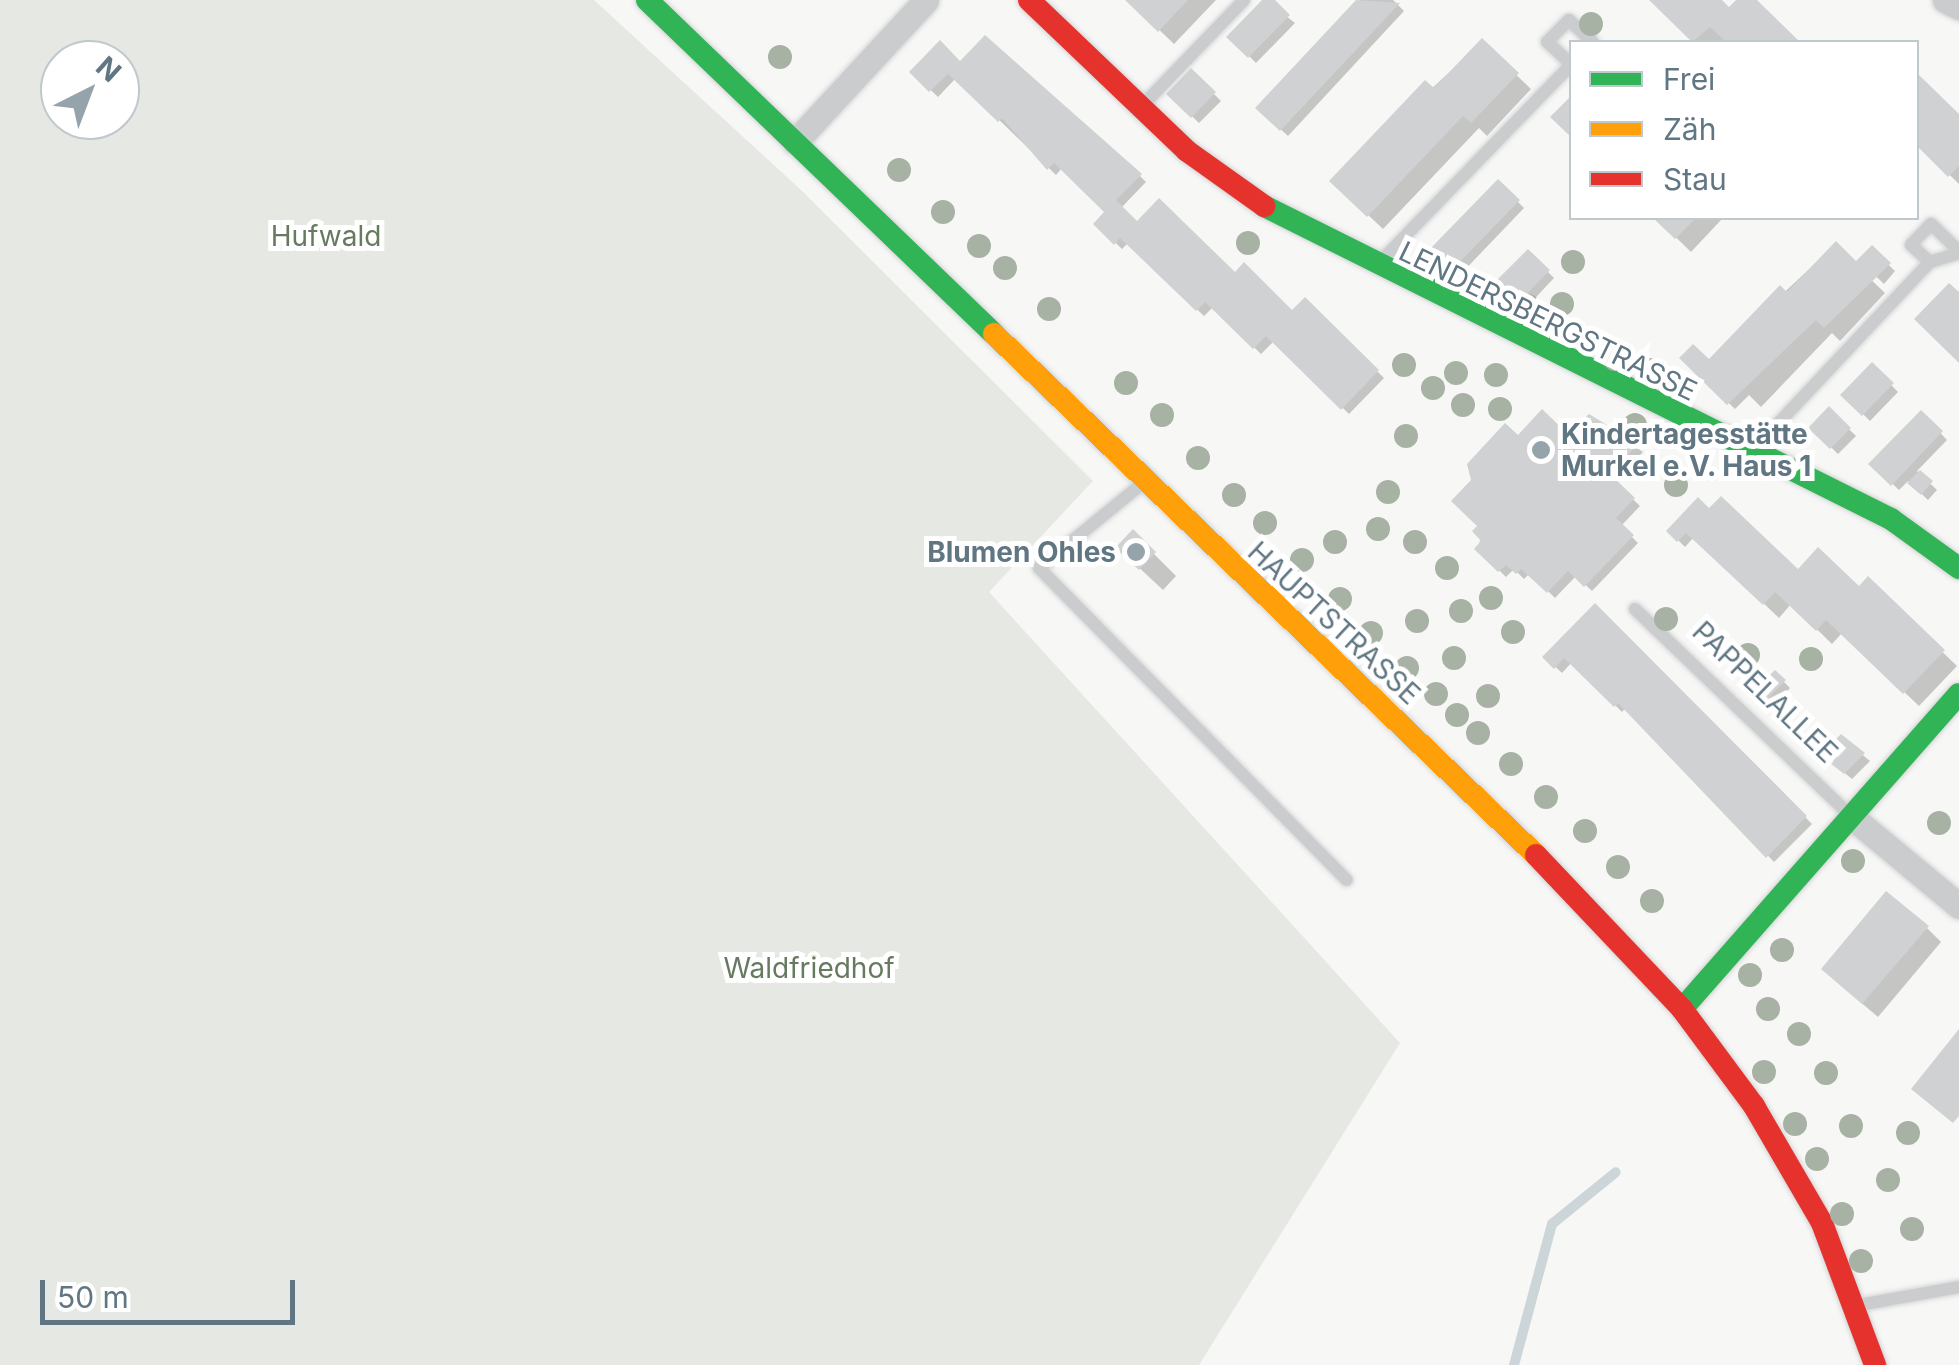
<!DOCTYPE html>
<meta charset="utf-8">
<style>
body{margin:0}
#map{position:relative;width:1959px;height:1365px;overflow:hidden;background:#f7f7f6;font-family:Inter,sans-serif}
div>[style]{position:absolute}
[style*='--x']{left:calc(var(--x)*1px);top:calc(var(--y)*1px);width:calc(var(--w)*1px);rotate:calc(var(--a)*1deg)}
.green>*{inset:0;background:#e6e9e3}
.shadow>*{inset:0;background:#0003}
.stream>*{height:10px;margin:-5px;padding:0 5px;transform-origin:5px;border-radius:5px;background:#ccd6d8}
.building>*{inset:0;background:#cfd1d2}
.roads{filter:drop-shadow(0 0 2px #d3d4d5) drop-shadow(0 0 2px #d3d4d5)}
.lane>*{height:12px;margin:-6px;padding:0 6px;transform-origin:6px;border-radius:6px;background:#cbccce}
.street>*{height:25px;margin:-12.5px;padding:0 12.5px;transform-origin:12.5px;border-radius:12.5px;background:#cbccce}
.fast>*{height:22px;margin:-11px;padding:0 11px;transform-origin:11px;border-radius:11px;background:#30b455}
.slow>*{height:22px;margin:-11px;padding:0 11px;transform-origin:11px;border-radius:11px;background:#ff9f0a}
.jam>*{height:22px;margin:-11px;padding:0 11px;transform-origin:11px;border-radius:11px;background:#e5322d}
.trees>*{width:24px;height:24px;margin:-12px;border-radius:50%;background:#a7b2a4}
.dots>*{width:28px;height:28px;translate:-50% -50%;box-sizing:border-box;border:5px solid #fff;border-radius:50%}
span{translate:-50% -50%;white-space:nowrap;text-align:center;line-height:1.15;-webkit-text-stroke:10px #fff;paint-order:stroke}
.park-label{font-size:28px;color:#667a60}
.street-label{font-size:28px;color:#607683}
.poi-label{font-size:28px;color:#607683;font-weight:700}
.left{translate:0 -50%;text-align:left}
.right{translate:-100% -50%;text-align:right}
.legend{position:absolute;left:1569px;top:40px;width:350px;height:180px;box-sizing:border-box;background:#fff;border:2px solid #bfc8cd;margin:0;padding:12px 18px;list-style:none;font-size:30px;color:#607683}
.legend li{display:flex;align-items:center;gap:20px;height:50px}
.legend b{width:50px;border:2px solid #bfc8cd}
.north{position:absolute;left:40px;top:40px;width:100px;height:100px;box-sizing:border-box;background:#fff;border:2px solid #bfc8cd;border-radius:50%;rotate:42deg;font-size:28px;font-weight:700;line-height:40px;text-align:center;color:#607683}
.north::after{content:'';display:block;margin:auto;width:35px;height:45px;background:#95a3ab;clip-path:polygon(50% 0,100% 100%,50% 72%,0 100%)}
.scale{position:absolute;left:40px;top:1280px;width:255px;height:45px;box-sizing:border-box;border:5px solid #607683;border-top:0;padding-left:12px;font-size:30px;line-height:35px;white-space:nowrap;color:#607683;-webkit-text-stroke:8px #fff;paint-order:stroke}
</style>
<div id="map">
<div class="green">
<i style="clip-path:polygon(evenodd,0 0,594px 0,800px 189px,1093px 481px,989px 592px,1400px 1043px,1199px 1365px,0 1365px,0 0,60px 60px,120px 60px,120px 120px,60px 120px,60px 60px)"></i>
</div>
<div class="shadow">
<i style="clip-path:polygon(1128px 0,1216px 0,1174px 44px)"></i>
<i style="clip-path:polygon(1265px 0,1295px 23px,1256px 63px,1230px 37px)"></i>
<i style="clip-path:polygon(1360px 0,1393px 0,1404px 11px,1288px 136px,1258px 108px)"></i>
<i style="clip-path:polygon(1652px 0,1718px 0,1729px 10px,1739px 0,1753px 0,1796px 42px,1695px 42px)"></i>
<i style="clip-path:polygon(1482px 42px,1531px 89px,1487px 136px,1479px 128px,1383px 229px,1332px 181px)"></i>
<i style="clip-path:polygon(961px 64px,1140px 176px,1146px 182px,1121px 208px,1137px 224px,1292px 313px,1305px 301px,1384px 378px,1349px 414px,1274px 341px,1261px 354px,1213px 307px,1204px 316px,1128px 243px,1122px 249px,1096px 224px,1108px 212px,1062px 168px,1056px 175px,956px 78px,938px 97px,912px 72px)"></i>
<i style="clip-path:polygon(1191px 71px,1221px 101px,1199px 123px,1169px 94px)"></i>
<i style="clip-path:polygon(1959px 117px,1959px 184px,1916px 142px)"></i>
<i style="clip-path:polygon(1498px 182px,1524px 208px,1457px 278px,1431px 252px)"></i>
<i style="clip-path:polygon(1656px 218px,1721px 218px,1722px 219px,1691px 252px)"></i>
<i style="clip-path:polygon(1835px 245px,1885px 293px,1840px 341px,1832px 333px,1761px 407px,1749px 395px,1735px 409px,1682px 358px,1723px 377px,1713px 359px)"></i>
<i style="clip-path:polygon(1872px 249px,1895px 271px,1884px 284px,1860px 261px)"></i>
<i style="clip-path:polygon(1528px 252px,1554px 278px,1525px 309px,1499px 282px)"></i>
<i style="clip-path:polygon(1872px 365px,1898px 392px,1870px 421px,1844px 395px)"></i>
<i style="clip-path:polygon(1829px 410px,1856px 436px,1838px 454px,1811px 428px)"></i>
<i style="clip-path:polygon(1921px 413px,1947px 440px,1917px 471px,1937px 490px,1928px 500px,1908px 481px,1899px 490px,1872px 464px)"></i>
<i style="clip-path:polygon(1590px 417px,1643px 452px,1615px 482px,1640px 506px,1621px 526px,1638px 543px,1592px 591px,1576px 576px,1555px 598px,1530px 573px,1524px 579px,1514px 569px,1506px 577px,1477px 549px,1518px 438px,1568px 438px)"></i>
<i style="clip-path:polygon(1698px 501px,1798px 572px,1859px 589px,1868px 580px,1957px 666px,1919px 706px,1842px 633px,1832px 644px,1791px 604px,1779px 618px,1694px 537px,1685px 547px,1669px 531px)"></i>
<i style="clip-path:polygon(1133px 533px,1176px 576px,1163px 590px,1118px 548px)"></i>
<i style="clip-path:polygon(1595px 607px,1812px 824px,1774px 862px,1626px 707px,1622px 712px,1572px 662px,1562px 673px,1545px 657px)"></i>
<i style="clip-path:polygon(1775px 673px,1790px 688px,1774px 705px,1758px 690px)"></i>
<i style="clip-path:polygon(1841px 737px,1870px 761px,1852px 779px,1830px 761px)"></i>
<i style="clip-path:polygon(1927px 928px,1941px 942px,1878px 1017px,1838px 983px)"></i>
</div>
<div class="stream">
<i style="--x:1514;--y:1365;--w:146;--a:-74.9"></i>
<i style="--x:1552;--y:1224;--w:82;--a:-39.1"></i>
</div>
<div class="building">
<i style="clip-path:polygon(1125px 0,1188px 0,1158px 32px)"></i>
<i style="clip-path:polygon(1262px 0,1275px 0,1290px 15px,1248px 58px,1226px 37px)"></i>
<i style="clip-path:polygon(1356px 0,1400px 3px,1280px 131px,1255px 108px)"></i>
<i style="clip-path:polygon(1649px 0,1722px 0,1729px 7px,1736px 0,1757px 0,1800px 42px,1726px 42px,1710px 27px,1692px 42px)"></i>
<i style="clip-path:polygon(985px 35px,1142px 174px,1116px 200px,1137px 221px,1159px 198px,1235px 272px,1244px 262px,1292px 310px,1305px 297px,1379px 370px,1341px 410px,1266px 336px,1253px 349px,1205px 302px,1196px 311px,1120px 238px,1114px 245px,1093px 224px,1104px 212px,1054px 163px,1047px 170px,1002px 118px,998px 122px,948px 74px,929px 92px,909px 72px,940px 40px,960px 61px)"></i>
<i style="clip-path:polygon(1482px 38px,1519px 73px,1471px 123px,1463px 116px,1367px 217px,1329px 181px,1425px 80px,1434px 88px)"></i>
<i style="clip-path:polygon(1191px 68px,1216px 92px,1191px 118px,1166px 94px)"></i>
<i style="clip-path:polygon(1916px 72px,1959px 114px,1959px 166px,1948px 177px,1916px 145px)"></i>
<i style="clip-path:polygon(1572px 95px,1572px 138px,1550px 117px)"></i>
<i style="clip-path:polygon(1498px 179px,1520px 200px,1449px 273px,1427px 252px)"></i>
<i style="clip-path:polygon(1653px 218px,1696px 218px,1675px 239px)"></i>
<i style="clip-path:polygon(1836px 241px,1856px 261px,1872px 245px,1891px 263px,1824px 328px,1816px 320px,1727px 405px,1679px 358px,1693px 344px,1709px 359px,1780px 285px,1787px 292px)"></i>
<i style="clip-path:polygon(1528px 249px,1550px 270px,1517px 304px,1495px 282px)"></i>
<i style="clip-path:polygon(1949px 283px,1959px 292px,1959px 363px,1914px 319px)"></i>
<i style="clip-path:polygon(1872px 362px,1894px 383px,1862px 416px,1840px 395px)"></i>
<i style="clip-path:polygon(1829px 406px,1851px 428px,1830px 449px,1808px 428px)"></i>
<i style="clip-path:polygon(1542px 409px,1568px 434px,1589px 414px,1638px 444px,1610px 474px,1635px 498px,1616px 518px,1634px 535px,1584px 587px,1568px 571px,1547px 593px,1521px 569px,1516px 574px,1506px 565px,1498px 572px,1474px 549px,1481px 541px,1472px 531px,1477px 526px,1451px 501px,1471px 480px,1467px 464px,1505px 423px,1518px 435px)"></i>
<i style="clip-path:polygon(1921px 410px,1943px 431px,1891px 486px,1868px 464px)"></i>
<i style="clip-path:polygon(1920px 470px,1933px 481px,1921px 495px,1907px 483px)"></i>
<i style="clip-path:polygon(1721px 496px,1798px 569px,1818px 547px,1859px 586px,1868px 576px,1945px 650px,1903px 694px,1826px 620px,1816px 631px,1775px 592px,1763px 605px,1686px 533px,1677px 542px,1666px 531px,1698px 497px,1709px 508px)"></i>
<i style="clip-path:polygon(1133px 529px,1156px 552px,1139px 570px,1115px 548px)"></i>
<i style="clip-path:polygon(1595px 603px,1807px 816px,1766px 858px,1618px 703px,1614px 707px,1564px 658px,1554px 669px,1542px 657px)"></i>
<i style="clip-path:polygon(1775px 670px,1786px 680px,1766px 700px,1755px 690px)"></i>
<i style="clip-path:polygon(1841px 734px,1865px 753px,1844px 774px,1820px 755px)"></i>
<i style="clip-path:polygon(1886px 891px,1929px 926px,1862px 1004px,1821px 969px)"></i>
<i style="clip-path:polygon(1959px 1029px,1959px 1116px,1953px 1123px,1911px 1089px)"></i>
</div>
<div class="roads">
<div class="lane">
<i style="--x:1572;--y:65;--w:34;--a:-137"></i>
<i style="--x:1547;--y:42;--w:31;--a:-45"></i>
<i style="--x:1569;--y:20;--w:33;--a:43"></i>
<i style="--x:1142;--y:106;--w:147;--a:-46.1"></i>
<i style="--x:1959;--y:251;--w:39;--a:-136"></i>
<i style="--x:1931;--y:224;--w:29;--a:134"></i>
<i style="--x:1911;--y:245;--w:25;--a:42"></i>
<i style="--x:1930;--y:262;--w:30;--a:-17"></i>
<i style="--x:1378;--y:264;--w:277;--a:-45.9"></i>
<i style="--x:1757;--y:446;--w:253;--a:-46.8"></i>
<i style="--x:1143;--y:483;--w:134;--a:140.7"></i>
<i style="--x:1039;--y:568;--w:438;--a:45.4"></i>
<i style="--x:1635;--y:609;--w:295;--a:43.8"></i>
<i style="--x:1859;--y:1305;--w:102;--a:-10.2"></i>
</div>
<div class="street">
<i style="--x:1945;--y:0;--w:16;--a:27"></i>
<i style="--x:795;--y:142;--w:193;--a:-47.3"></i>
<i style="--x:1853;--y:818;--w:138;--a:39.7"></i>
</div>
<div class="fast">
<i style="--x:647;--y:0;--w:482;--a:43.9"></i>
<i style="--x:1264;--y:206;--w:701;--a:26.53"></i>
<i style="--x:1891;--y:519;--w:84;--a:35.8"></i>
<i style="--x:1682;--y:1009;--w:419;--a:-48.7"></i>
</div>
<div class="slow">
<i style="--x:994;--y:334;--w:752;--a:43.87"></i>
</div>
<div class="jam">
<i style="--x:1029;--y:0;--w:219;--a:43.7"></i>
<i style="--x:1187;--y:151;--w:95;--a:35.5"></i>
<i style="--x:1536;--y:855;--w:212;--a:46.5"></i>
<i style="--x:1682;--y:1009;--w:121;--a:53.4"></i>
<i style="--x:1754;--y:1106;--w:135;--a:59.8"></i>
<i style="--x:1822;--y:1223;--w:152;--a:69.5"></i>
</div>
</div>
<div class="trees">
<i style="left:1591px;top:24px"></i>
<i style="left:780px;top:57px"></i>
<i style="left:899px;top:170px"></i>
<i style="left:943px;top:212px"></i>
<i style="left:1248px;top:243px"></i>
<i style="left:979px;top:246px"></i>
<i style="left:1573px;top:262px"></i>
<i style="left:1005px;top:268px"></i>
<i style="left:1562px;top:304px"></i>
<i style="left:1528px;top:306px"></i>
<i style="left:1049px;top:309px"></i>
<i style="left:1615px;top:359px"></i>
<i style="left:1404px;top:365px"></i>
<i style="left:1649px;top:370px"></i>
<i style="left:1456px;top:373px"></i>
<i style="left:1496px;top:375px"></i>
<i style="left:1126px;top:383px"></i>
<i style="left:1433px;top:388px"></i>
<i style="left:1463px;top:405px"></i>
<i style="left:1500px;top:409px"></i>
<i style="left:1162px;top:415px"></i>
<i style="left:1635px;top:425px"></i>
<i style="left:1406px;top:436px"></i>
<i style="left:1198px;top:458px"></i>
<i style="left:1676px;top:485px"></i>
<i style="left:1388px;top:492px"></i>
<i style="left:1234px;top:495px"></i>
<i style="left:1265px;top:523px"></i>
<i style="left:1378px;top:529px"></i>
<i style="left:1335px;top:542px"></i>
<i style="left:1415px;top:542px"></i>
<i style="left:1302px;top:560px"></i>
<i style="left:1447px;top:568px"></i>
<i style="left:1491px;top:598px"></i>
<i style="left:1340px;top:599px"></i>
<i style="left:1461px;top:611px"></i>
<i style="left:1666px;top:619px"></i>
<i style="left:1417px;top:621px"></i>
<i style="left:1513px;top:632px"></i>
<i style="left:1371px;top:633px"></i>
<i style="left:1748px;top:655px"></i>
<i style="left:1454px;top:658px"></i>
<i style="left:1811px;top:659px"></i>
<i style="left:1407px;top:668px"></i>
<i style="left:1436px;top:694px"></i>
<i style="left:1488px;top:696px"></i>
<i style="left:1457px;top:715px"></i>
<i style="left:1478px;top:733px"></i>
<i style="left:1511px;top:764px"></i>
<i style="left:1546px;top:797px"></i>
<i style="left:1939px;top:823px"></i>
<i style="left:1585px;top:831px"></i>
<i style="left:1853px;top:861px"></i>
<i style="left:1618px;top:867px"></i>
<i style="left:1652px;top:901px"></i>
<i style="left:1782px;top:950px"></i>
<i style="left:1750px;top:975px"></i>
<i style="left:1768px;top:1009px"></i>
<i style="left:1799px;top:1034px"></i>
<i style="left:1764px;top:1072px"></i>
<i style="left:1826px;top:1073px"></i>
<i style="left:1795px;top:1124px"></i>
<i style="left:1851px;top:1126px"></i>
<i style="left:1908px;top:1133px"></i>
<i style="left:1817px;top:1159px"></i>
<i style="left:1888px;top:1180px"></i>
<i style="left:1842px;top:1214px"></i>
<i style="left:1912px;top:1229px"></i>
<i style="left:1861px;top:1261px"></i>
</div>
<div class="dots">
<i style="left:1541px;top:450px;background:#95a3ab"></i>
<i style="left:1136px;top:552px;background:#95a3ab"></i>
</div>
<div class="park-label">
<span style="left:326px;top:236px">Hufwald</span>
<span style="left:809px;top:968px">Waldfriedhof</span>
</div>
<div class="street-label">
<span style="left:1548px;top:321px;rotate:26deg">LENDERSBERGSTRASSE</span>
<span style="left:1334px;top:623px;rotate:43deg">HAUPTSTRASSE</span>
<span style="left:1765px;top:692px;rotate:44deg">PAPPELALLEE</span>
</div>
<div class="poi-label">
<span class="left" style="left:1561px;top:450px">Kindertagesstätte<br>Murkel e.V. Haus 1</span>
<span class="right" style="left:1116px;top:552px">Blumen Ohles</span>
</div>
<ul class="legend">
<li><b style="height:12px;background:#30b455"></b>Frei</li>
<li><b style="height:12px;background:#ff9f0a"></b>Zäh</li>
<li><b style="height:12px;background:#e5322d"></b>Stau</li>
</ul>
<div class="north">N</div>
<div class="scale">50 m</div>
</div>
